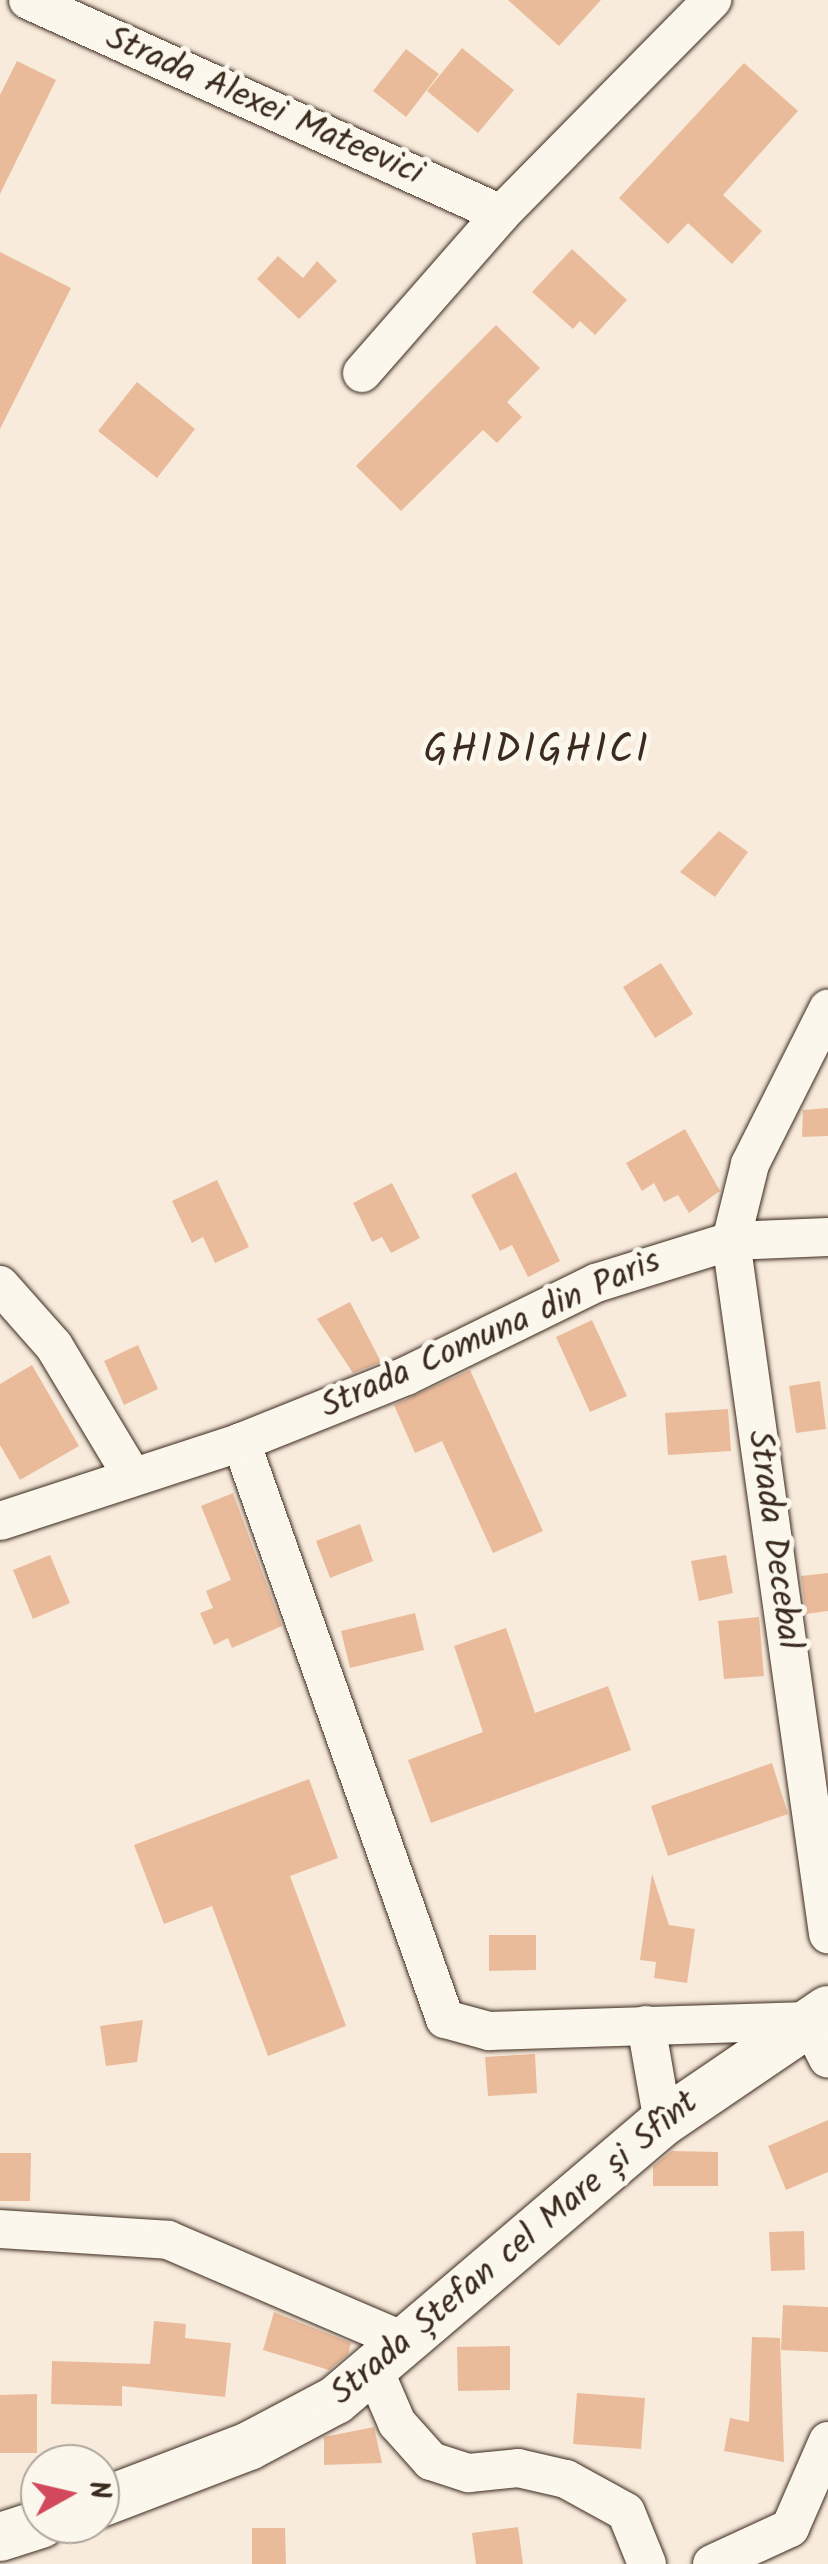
<!DOCTYPE html>
<meta charset="utf-8">
<style>
body{margin:0}
#map{position:relative;width:828px;height:2564px;overflow:hidden;background:#f8ebdc;font-family:Kalam,sans-serif}
div>[style]{position:absolute}
[style*='--x']{left:calc(var(--x)*1px);top:calc(var(--y)*1px);width:calc(var(--w)*1px);rotate:calc(var(--a)*1deg)}
.building>*{inset:0;background:#eabb9a}
.roads{filter:drop-shadow(0 0 2px #3b2a1e) drop-shadow(0 0 2px #3b2a1e)}
.minor>*{height:38px;margin:-19px;padding:0 19px;transform-origin:19px;border-radius:19px;background:#fbf7ec}
.tertiary>*{height:48px;margin:-24px;padding:0 24px;transform-origin:24px;border-radius:24px;background:#fbf7ec}
span{translate:-50% -50%;white-space:nowrap;text-align:center;line-height:1.15;-webkit-text-stroke:10px #fbf7ec;paint-order:stroke}
.street-label{font-size:35px;color:#3b2a1e}
.quarter-label{font-size:40px;color:#3b2a1e;letter-spacing:2.5px}
.north{position:absolute;left:20px;top:2444px;width:100px;height:100px;box-sizing:border-box;background:#fbf7ec;border:2px solid #aea59a;border-radius:50%;rotate:82deg;font-size:28px;font-weight:700;line-height:40px;text-align:center;color:#3b2a1e}
.north::after{content:'';display:block;margin:auto;width:35px;height:45px;background:#d1495b;clip-path:polygon(50% 0,100% 100%,50% 72%,0 100%)}
</style>
<div id="map">
<div class="building">
<i style="clip-path:polygon(508px 0,601px 0,559px 46px)"></i>
<i style="clip-path:polygon(462px 48px,514px 90px,478px 133px,427px 91px)"></i>
<i style="clip-path:polygon(406px 49px,439px 74px,406px 117px,373px 91px)"></i>
<i style="clip-path:polygon(17px 61px,56px 80px,0 194px,0 95px)"></i>
<i style="clip-path:polygon(744px 63px,798px 111px,723px 195px,762px 231px,732px 264px,688px 223px,668px 244px,619px 198px)"></i>
<i style="clip-path:polygon(572px 249px,627px 300px,595px 335px,580px 321px,573px 329px,532px 292px)"></i>
<i style="clip-path:polygon(0 252px,71px 288px,0 429px)"></i>
<i style="clip-path:polygon(278px 256px,303px 278px,317px 261px,337px 281px,299px 319px,257px 279px)"></i>
<i style="clip-path:polygon(496px 325px,540px 368px,507px 402px,522px 417px,497px 443px,483px 430px,401px 511px,356px 466px)"></i>
<i style="clip-path:polygon(137px 382px,195px 429px,157px 478px,98px 431px)"></i>
<i style="clip-path:polygon(719px 831px,748px 852px,715px 897px,680px 872px)"></i>
<i style="clip-path:polygon(661px 963px,693px 1014px,655px 1038px,623px 987px)"></i>
<i style="clip-path:polygon(828px 1108px,828px 1136px,802px 1137px,803px 1110px)"></i>
<i style="clip-path:polygon(685px 1129px,720px 1191px,689px 1213px,678px 1195px,664px 1202px,654px 1183px,642px 1191px,626px 1163px)"></i>
<i style="clip-path:polygon(516px 1172px,560px 1261px,528px 1277px,512px 1245px,500px 1251px,471px 1195px)"></i>
<i style="clip-path:polygon(217px 1180px,249px 1247px,215px 1263px,203px 1237px,192px 1243px,172px 1201px)"></i>
<i style="clip-path:polygon(392px 1183px,420px 1238px,391px 1253px,382px 1237px,372px 1242px,353px 1203px)"></i>
<i style="clip-path:polygon(350px 1302px,381px 1362px,353px 1373px,317px 1319px)"></i>
<i style="clip-path:polygon(592px 1320px,627px 1396px,590px 1412px,556px 1337px)"></i>
<i style="clip-path:polygon(138px 1345px,158px 1389px,124px 1405px,104px 1361px)"></i>
<i style="clip-path:polygon(32px 1365px,79px 1446px,20px 1480px,0 1445px,0 1384px)"></i>
<i style="clip-path:polygon(470px 1370px,543px 1531px,493px 1553px,442px 1441px,415px 1453px,394px 1405px)"></i>
<i style="clip-path:polygon(820px 1381px,826px 1429px,796px 1433px,789px 1386px)"></i>
<i style="clip-path:polygon(728px 1409px,731px 1451px,668px 1455px,665px 1413px)"></i>
<i style="clip-path:polygon(233px 1493px,282px 1626px,232px 1648px,228px 1638px,214px 1645px,200px 1613px,213px 1608px,206px 1591px,231px 1580px,201px 1506px)"></i>
<i style="clip-path:polygon(360px 1524px,373px 1561px,330px 1578px,316px 1541px)"></i>
<i style="clip-path:polygon(50px 1555px,70px 1603px,33px 1619px,13px 1570px)"></i>
<i style="clip-path:polygon(726px 1555px,733px 1593px,699px 1601px,691px 1561px)"></i>
<i style="clip-path:polygon(828px 1573px,828px 1611px,806px 1614px,801px 1576px)"></i>
<i style="clip-path:polygon(415px 1613px,424px 1650px,350px 1668px,341px 1631px)"></i>
<i style="clip-path:polygon(759px 1617px,764px 1676px,724px 1679px,718px 1621px)"></i>
<i style="clip-path:polygon(506px 1628px,535px 1713px,608px 1686px,631px 1750px,431px 1823px,408px 1760px,483px 1732px,454px 1646px)"></i>
<i style="clip-path:polygon(772px 1763px,788px 1814px,668px 1856px,651px 1806px)"></i>
<i style="clip-path:polygon(309px 1779px,338px 1858px,290px 1876px,346px 2026px,268px 2056px,212px 1906px,164px 1924px,134px 1845px)"></i>
<i style="clip-path:polygon(652px 1874px,669px 1925px,695px 1929px,687px 1983px,654px 1978px,656px 1962px,640px 1960px)"></i>
<i style="clip-path:polygon(489px 1935px,536px 1935px,536px 1970px,489px 1971px)"></i>
<i style="clip-path:polygon(143px 2020px,137px 2062px,106px 2066px,100px 2026px)"></i>
<i style="clip-path:polygon(535px 2054px,537px 2093px,488px 2096px,485px 2057px)"></i>
<i style="clip-path:polygon(828px 2120px,828px 2172px,786px 2190px,768px 2146px)"></i>
<i style="clip-path:polygon(672px 2151px,718px 2152px,718px 2186px,653px 2186px,653px 2166px)"></i>
<i style="clip-path:polygon(0 2153px,31px 2153px,30px 2201px,0 2201px)"></i>
<i style="clip-path:polygon(804px 2231px,805px 2270px,771px 2271px,769px 2232px)"></i>
<i style="clip-path:polygon(783px 2305px,828px 2307px,828px 2352px,781px 2350px)"></i>
<i style="clip-path:polygon(274px 2312px,351px 2343px,348px 2354px,329px 2370px,263px 2350px)"></i>
<i style="clip-path:polygon(154px 2321px,186px 2324px,185px 2338px,231px 2343px,225px 2397px,122px 2386px,122px 2406px,51px 2404px,52px 2361px,150px 2364px)"></i>
<i style="clip-path:polygon(752px 2337px,780px 2338px,784px 2462px,724px 2451px,730px 2418px,749px 2422px)"></i>
<i style="clip-path:polygon(510px 2346px,510px 2390px,458px 2391px,457px 2347px)"></i>
<i style="clip-path:polygon(577px 2393px,645px 2398px,641px 2449px,573px 2444px)"></i>
<i style="clip-path:polygon(37px 2394px,37px 2453px,0 2453px,0 2395px)"></i>
<i style="clip-path:polygon(374px 2427px,382px 2463px,324px 2465px,324px 2437px)"></i>
<i style="clip-path:polygon(518px 2527px,523px 2564px,476px 2564px,472px 2533px)"></i>
<i style="clip-path:polygon(252px 2528px,285px 2528px,286px 2564px,252px 2564px)"></i>
</div>
<div class="roads">
<div class="minor">
<i style="--x:28;--y:0;--w:519;--a:24.34"></i>
<i style="--x:362;--y:373;--w:211;--a:-48.8"></i>
<i style="--x:501;--y:214;--w:301;--a:-45.4"></i>
<i style="--x:828;--y:1237;--w:97;--a:177.6"></i>
<i style="--x:731;--y:1241;--w:700;--a:82.03"></i>
<i style="--x:0;--y:1285;--w:81;--a:48.5"></i>
<i style="--x:54;--y:1346;--w:149;--a:59"></i>
<i style="--x:241;--y:1442;--w:612;--a:70.53"></i>
<i style="--x:445;--y:2019;--w:46;--a:15.3"></i>
<i style="--x:489;--y:2031;--w:320;--a:-1.8"></i>
<i style="--x:809;--y:2021;--w:42;--a:63.4"></i>
<i style="--x:0;--y:1521;--w:254;--a:-18.1"></i>
<i style="--x:241;--y:1442;--w:178;--a:-21.8"></i>
<i style="--x:406;--y:1376;--w:212;--a:-26.1"></i>
<i style="--x:596;--y:1283;--w:141;--a:-17.3"></i>
<i style="--x:731;--y:1241;--w:79;--a:-76.1"></i>
<i style="--x:750;--y:1164;--w:174;--a:-63.3"></i>
<i style="--x:646;--y:2025;--w:98;--a:80.1"></i>
<i style="--x:0;--y:2229;--w:168;--a:3.7"></i>
<i style="--x:168;--y:2240;--w:257;--a:23.2"></i>
<i style="--x:375;--y:2372;--w:56;--a:66.7"></i>
<i style="--x:397;--y:2423;--w:51;--a:48.2"></i>
<i style="--x:431;--y:2461;--w:40;--a:18"></i>
<i style="--x:469;--y:2473;--w:49;--a:-5.8"></i>
<i style="--x:518;--y:2468;--w:49;--a:12.9"></i>
<i style="--x:566;--y:2479;--w:68;--a:28.8"></i>
<i style="--x:626;--y:2512;--w:56;--a:68"></i>
<i style="--x:712;--y:2564;--w:86;--a:-24.8"></i>
<i style="--x:790;--y:2528;--w:95;--a:-66.4"></i>
</div>
<div class="tertiary">
<i style="--x:100;--y:2503;--w:160;--a:-20.9"></i>
<i style="--x:249;--y:2446;--w:98;--a:-27.9"></i>
<i style="--x:336;--y:2400;--w:429;--a:-40.4"></i>
<i style="--x:663;--y:2122;--w:199;--a:-34.2"></i>
<i style="--x:0;--y:2537;--w:43;--a:-17.6"></i>
</div>
</div>
<div class="street-label">
<span style="left:264px;top:107px;rotate:24deg">Strada Alexei Mateevici</span>
<span style="left:491px;top:1335px;rotate:-24deg">Strada Comuna din Paris</span>
<span style="left:773px;top:1540px;rotate:82deg">Strada Decebal</span>
<span style="left:515px;top:2249px;rotate:-40deg">Strada Ștefan cel Mare și Sfînt</span>
</div>
<div class="quarter-label">
<span style="left:537px;top:751px">GHIDIGHICI</span>
</div>
<div class="north">N</div>
</div>
